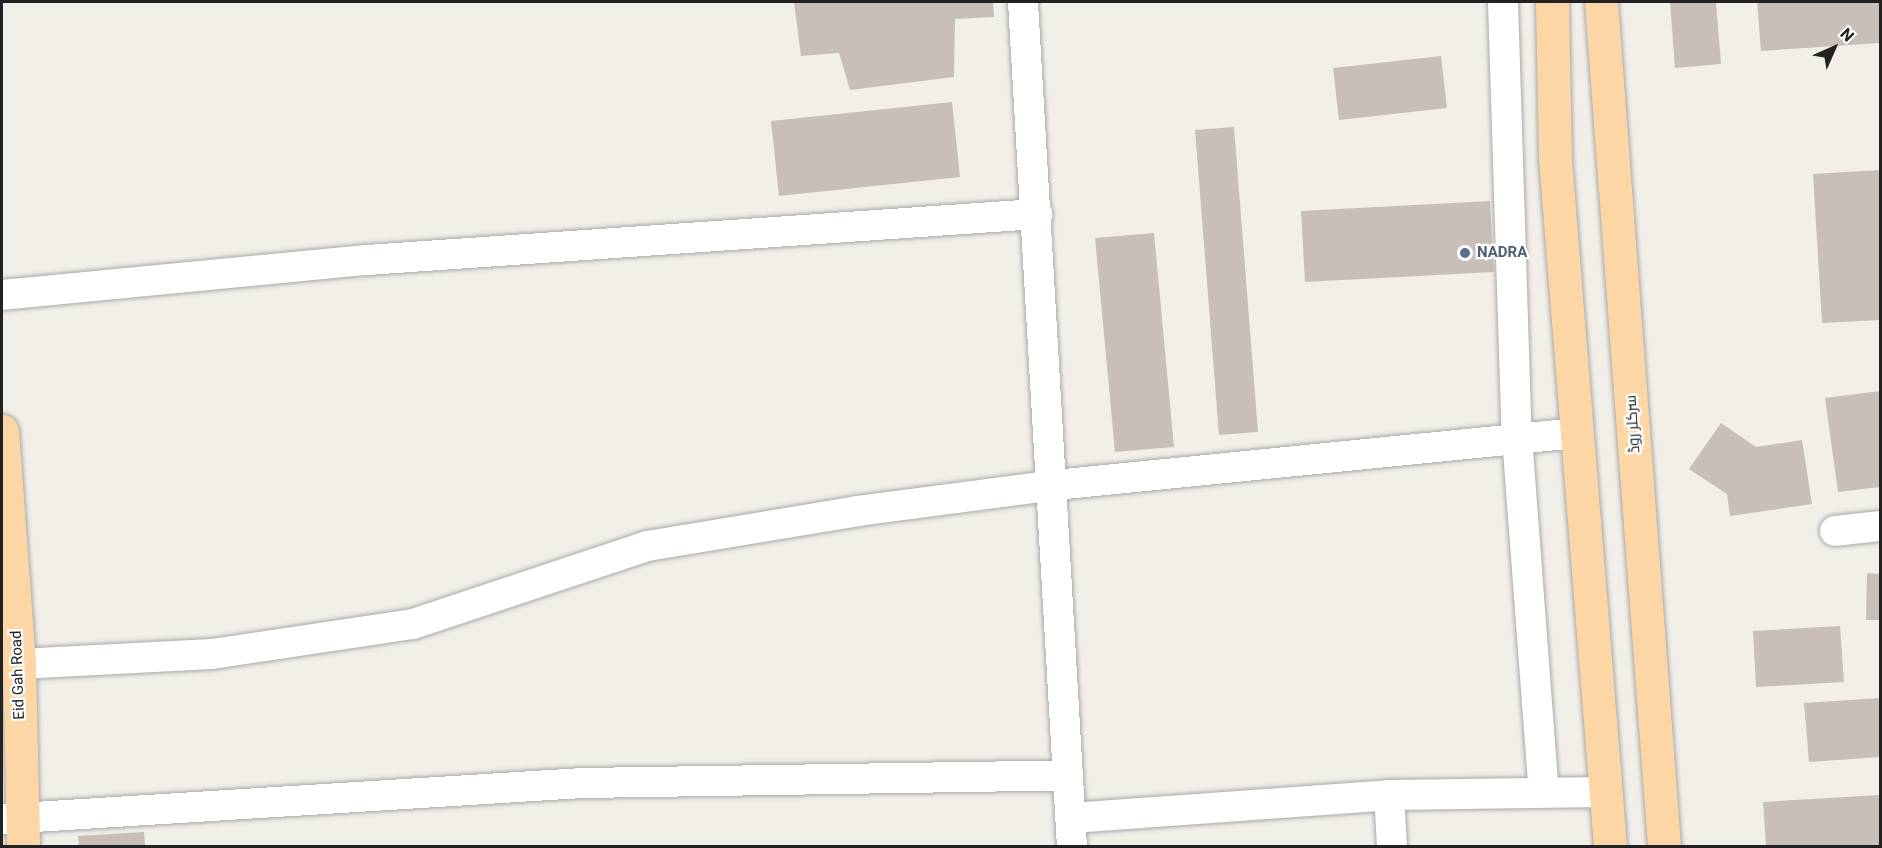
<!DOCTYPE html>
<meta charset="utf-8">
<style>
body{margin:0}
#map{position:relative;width:1882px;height:848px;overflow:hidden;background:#f2efe9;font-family:Roboto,Cairo,sans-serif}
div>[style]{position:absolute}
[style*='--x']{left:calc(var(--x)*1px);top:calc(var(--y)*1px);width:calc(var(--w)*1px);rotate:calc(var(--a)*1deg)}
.building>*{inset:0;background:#c7bfb8}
.roads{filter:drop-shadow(0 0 2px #a9a9a9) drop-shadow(0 0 2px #a9a9a9)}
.minor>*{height:30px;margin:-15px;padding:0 15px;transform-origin:15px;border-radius:15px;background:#fff}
.major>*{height:33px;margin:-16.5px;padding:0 16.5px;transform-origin:16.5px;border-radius:16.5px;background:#fcd6a4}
.dots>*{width:16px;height:16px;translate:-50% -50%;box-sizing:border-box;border:3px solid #fff;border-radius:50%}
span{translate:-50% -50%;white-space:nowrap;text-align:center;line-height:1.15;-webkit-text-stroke:4.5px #fff;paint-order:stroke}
.service-label{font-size:15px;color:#4e5e75;font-weight:700}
.left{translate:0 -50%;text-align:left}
.street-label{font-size:15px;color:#222}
.frame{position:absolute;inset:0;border:3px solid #222;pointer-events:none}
.north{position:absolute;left:1804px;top:18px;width:60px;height:60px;-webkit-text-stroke:4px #fff;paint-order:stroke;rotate:45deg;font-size:16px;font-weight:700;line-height:24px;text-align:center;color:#222}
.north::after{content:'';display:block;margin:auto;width:21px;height:27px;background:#222;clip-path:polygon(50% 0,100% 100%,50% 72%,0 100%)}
</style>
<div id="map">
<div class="building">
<i style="clip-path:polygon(794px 2px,993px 2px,994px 17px,955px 19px,954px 77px,850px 90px,839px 53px,801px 56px)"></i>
<i style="clip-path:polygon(1670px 2px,1716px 2px,1721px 64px,1675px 68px)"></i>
<i style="clip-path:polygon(1757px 2px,1880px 2px,1880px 43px,1761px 51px)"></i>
<i style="clip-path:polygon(1441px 56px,1447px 108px,1339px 120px,1333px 68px)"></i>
<i style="clip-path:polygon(952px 102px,960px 177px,779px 196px,771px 121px)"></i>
<i style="clip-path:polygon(1234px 127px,1258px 432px,1219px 435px,1195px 130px)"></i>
<i style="clip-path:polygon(1880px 170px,1880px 320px,1822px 323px,1813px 174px)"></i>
<i style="clip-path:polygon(1490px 201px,1494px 272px,1305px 282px,1301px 211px)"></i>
<i style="clip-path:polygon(1154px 233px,1174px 447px,1115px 452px,1095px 238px)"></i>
<i style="clip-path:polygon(1880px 391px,1880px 487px,1838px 492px,1825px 398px)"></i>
<i style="clip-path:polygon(1721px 423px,1756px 447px,1802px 440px,1812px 504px,1730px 516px,1727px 494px,1689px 469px)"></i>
<i style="clip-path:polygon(1867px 573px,1880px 574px,1880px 620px,1866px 620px)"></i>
<i style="clip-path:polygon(1840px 626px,1844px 682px,1756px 687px,1753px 631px)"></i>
<i style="clip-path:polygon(1880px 698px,1880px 757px,1809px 762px,1804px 703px)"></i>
<i style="clip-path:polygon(1880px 795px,1880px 846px,1766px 846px,1763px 802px)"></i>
<i style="clip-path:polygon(144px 832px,145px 846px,79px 846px,78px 836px)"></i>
</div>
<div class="roads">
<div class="minor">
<i style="--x:1023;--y:2;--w:845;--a:86.68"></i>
<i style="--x:1503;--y:2;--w:435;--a:88.2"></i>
<i style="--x:1517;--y:437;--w:356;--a:85.7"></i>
<i style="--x:2;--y:295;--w:367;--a:-5.5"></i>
<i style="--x:367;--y:260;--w:672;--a:-3.93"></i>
<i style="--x:1835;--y:531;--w:45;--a:-6.3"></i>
<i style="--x:19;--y:664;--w:193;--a:-3"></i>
<i style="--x:212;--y:654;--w:203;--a:-8.5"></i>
<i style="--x:413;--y:624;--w:247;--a:-18.4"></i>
<i style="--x:647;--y:546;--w:214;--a:-9.4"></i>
<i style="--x:858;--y:511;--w:199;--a:-7.5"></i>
<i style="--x:1055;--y:485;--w:525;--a:-5.69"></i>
<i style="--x:1389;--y:795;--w:51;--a:86.6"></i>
<i style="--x:1071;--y:818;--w:319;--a:-4.1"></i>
<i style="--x:1389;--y:795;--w:217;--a:-0.8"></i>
<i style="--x:2;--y:819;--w:582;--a:-3.55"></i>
<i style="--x:583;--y:783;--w:484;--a:-0.9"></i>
</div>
<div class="major">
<i style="--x:1552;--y:2;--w:157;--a:88.9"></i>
<i style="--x:1555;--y:159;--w:689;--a:85.42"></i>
<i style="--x:1601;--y:2;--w:846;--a:85.73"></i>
<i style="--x:2;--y:431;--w:234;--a:85.8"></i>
<i style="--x:19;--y:664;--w:182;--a:88.7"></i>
</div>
</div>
<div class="dots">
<i style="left:1465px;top:253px;background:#5c6f8a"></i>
</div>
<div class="service-label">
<span class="left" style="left:1477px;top:253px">NADRA</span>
</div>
<div class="street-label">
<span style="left:1633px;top:424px;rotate:-94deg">سرکلر روڈ</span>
<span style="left:18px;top:675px;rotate:-92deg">Eid Gah Road</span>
</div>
<div class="frame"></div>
<div class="north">N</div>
</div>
